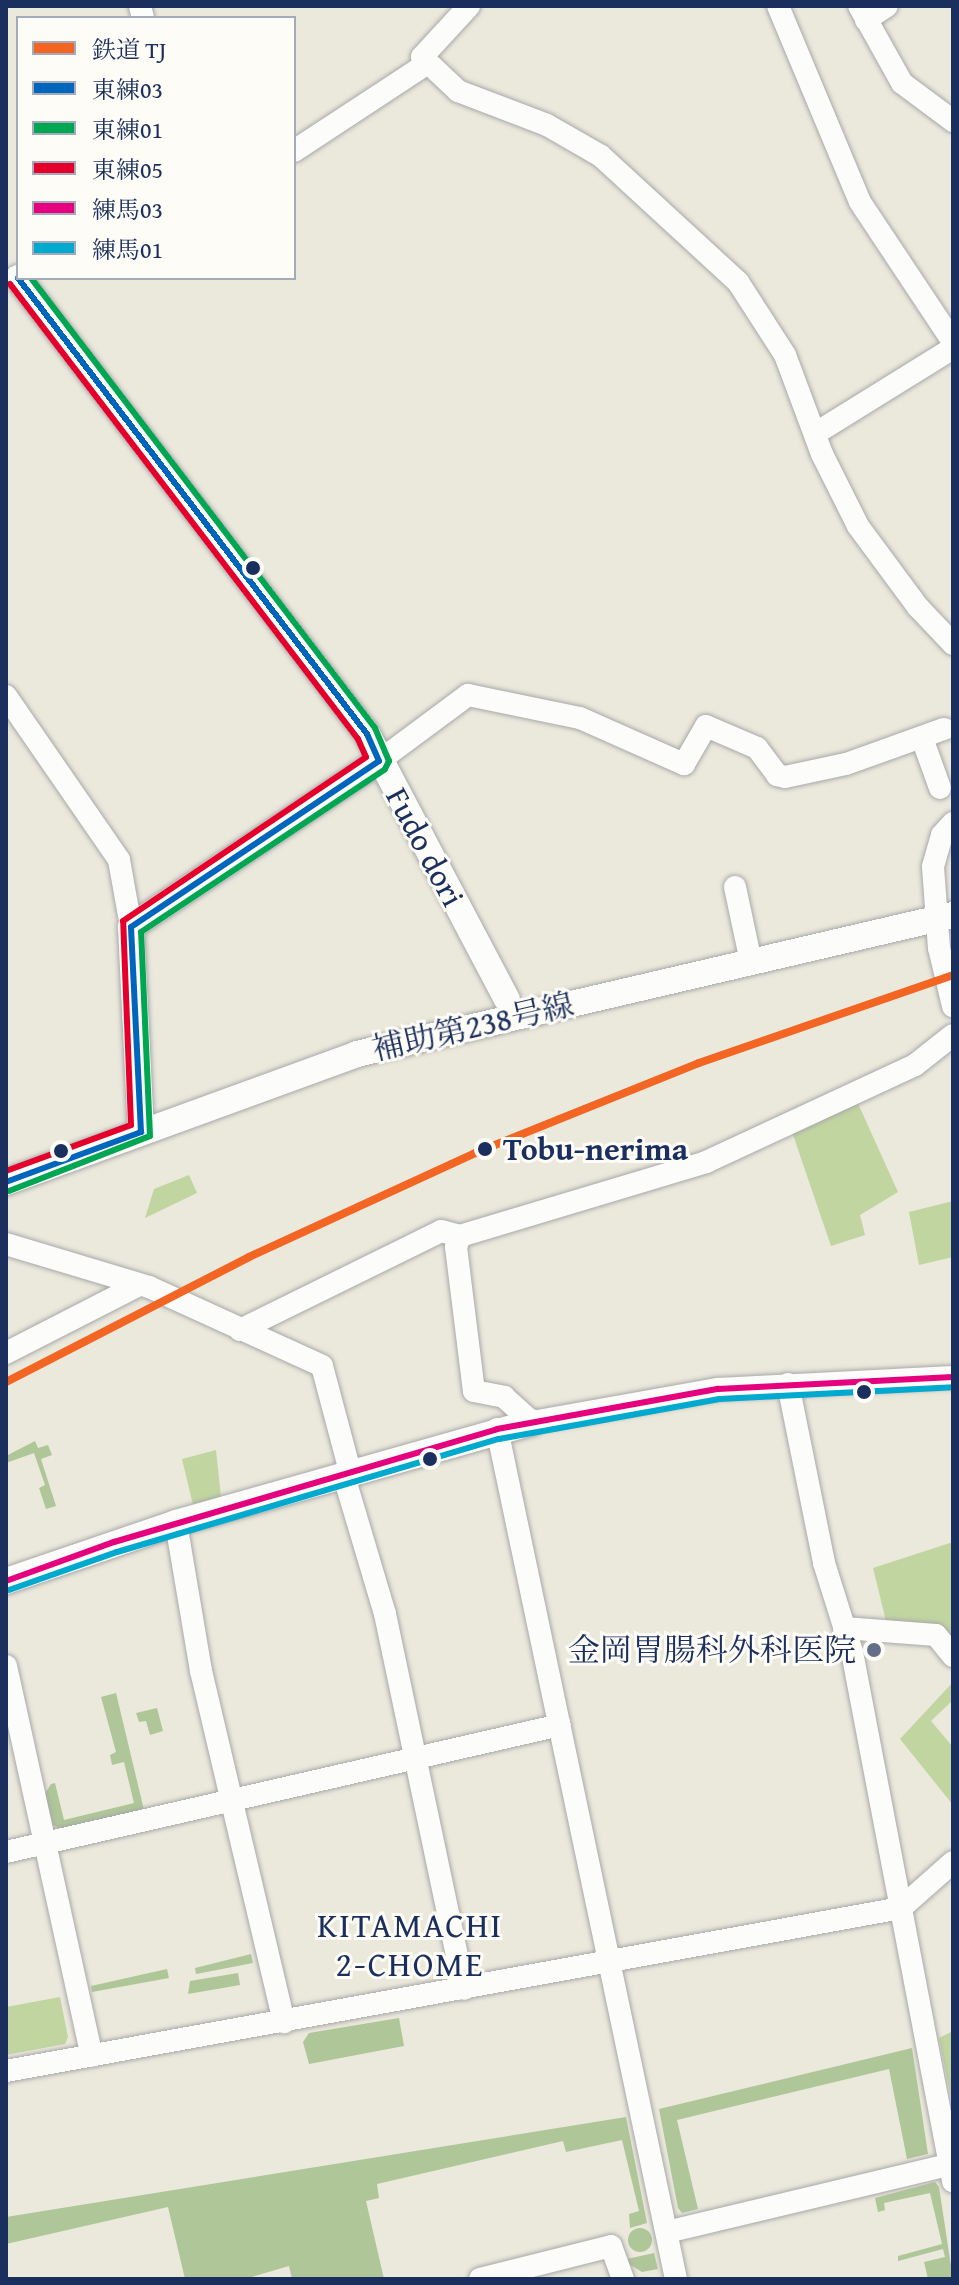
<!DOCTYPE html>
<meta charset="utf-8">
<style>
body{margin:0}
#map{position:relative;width:959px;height:2285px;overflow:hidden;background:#ebe8dc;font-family:"Gentium Book Plus","Noto Serif JP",serif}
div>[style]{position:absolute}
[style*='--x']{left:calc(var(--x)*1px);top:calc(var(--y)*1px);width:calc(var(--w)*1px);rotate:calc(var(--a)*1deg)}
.green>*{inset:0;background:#c1d5a1}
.forest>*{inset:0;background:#afc699}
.round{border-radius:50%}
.roads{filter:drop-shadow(0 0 2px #a8a9a8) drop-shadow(0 0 2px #a8a9a8)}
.minor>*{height:22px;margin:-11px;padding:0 11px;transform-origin:11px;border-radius:11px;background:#fcfcfa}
.tertiary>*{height:26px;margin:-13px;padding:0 13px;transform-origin:13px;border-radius:13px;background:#fcfcfa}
.bus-1>*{height:6px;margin:-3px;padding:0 3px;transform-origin:3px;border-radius:3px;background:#0065bd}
.bus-2>*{height:6px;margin:-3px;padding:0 3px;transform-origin:3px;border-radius:3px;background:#00a651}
.bus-3>*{height:6px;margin:-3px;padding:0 3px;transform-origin:3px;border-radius:3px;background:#e4002b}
.bus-4>*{height:6px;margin:-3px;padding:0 3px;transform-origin:3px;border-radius:3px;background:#e5007d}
.bus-5>*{height:6px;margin:-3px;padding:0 3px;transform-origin:3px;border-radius:3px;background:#00a9ce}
.rail-1>*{height:8px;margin:-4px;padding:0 4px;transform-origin:4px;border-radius:4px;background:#f26522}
.dots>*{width:22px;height:22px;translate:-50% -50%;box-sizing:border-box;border:4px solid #fdfcf7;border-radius:50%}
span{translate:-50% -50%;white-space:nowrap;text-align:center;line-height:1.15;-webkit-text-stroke:6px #fdfcf7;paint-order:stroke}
.street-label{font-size:32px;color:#1b2f5e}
.stop-label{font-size:32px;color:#1b2f5e;font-weight:700}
.left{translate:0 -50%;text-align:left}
.poi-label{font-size:32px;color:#1b2f5e}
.right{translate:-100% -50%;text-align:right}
.neighbourhood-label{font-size:34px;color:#1b2f5e;letter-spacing:2px}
.frame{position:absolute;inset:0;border:8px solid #1b2f5e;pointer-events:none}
.legend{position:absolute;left:16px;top:16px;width:280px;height:264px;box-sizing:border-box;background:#fdfcf7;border:2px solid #a3aaba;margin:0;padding:10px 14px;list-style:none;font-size:24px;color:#1b2f5e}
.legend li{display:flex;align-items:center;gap:16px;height:40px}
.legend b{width:40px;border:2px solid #a3aaba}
</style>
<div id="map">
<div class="green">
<i style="clip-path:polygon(856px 1099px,898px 1192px,860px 1215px,865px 1235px,831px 1246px,791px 1129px)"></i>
<i style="clip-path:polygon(189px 1175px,197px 1193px,145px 1218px,154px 1189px)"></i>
<i style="clip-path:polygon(953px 1201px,953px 1257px,919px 1265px,909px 1212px)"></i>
<i style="clip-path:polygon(216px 1450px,221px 1497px,193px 1505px,182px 1459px)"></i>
<i style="clip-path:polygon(953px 1542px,953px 1643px,886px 1621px,873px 1568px)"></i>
<i style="clip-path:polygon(953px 1682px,953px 1700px,931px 1721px,953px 1747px,953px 1805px,900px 1739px)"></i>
<i style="clip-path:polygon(60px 1997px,68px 2037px,65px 2044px,6px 2055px,6px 2007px)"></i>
<i style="clip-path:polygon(953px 2031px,953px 2108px,939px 2038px)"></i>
</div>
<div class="forest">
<i style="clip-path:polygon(35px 1441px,38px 1448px,48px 1445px,52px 1455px,41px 1459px,56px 1506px,46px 1509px,39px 1488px,45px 1485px,34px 1453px,6px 1463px,6px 1456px)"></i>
<i style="clip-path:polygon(116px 1693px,144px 1810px,60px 1829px,50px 1823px,44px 1795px,51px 1784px,55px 1783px,64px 1820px,134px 1803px,124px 1762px,112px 1765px,110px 1755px,116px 1752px,101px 1697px)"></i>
<i style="clip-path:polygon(157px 1708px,163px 1731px,150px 1735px,146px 1721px,139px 1722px,136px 1713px)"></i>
<i style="clip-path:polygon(251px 1954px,253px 1963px,196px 1974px,195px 1968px)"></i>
<i style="clip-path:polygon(167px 1969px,169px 1978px,92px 1992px,91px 1986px)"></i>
<i style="clip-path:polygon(238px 1973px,240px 1985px,188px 1994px,190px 1981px)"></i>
<i style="clip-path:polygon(399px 2018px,404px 2046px,309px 2064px,303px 2042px,309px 2033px)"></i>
<i style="clip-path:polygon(912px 2048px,928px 2154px,907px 2159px,889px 2069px,677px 2120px,698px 2209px,682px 2213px,678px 2208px,659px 2109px)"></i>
<i style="clip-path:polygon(626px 2117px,647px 2223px,630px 2228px,629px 2214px,639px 2211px,622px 2140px,566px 2152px,563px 2141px,377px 2184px,379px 2198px,366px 2201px,384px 2279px,292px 2279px,289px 2266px,245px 2279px,185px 2279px,168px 2207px,6px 2244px,6px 2217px)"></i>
<i style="clip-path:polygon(935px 2182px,939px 2187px,953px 2279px,928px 2279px,924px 2262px,945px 2257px,943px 2249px,898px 2261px,898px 2256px,942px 2244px,930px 2193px,884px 2203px,885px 2210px,878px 2212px,875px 2198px)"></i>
<i class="round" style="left:628px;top:2228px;width:24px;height:24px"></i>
<i style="clip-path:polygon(654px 2253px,658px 2269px,642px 2272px,629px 2264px,627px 2259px)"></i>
</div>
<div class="roads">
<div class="minor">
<i style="--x:140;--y:6;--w:12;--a:76"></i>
<i style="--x:469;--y:6;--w:69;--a:132.7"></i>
<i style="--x:422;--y:57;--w:50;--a:43.4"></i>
<i style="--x:458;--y:91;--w:95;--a:20.9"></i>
<i style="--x:547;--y:125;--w:62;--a:29.9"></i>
<i style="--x:601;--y:156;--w:186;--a:42.6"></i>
<i style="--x:738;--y:282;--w:87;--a:57.2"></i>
<i style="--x:785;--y:355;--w:106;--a:69.5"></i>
<i style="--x:822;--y:454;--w:80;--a:63.4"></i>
<i style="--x:858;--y:526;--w:101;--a:53.5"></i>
<i style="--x:918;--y:607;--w:51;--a:46.6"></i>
<i style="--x:778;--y:6;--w:212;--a:67.3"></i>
<i style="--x:860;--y:202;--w:168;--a:56.4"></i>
<i style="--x:859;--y:6;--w:88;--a:60.8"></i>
<i style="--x:902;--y:83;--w:64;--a:36.7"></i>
<i style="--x:866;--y:20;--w:25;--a:-34"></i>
<i style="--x:294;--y:151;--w:160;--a:-33.3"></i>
<i style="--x:816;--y:433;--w:161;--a:-31.8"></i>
<i style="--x:6;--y:696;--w:199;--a:55.4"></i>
<i style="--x:119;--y:860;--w:68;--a:79.8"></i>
<i style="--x:922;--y:738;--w:53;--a:70.2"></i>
<i style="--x:379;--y:761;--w:111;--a:-36.6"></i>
<i style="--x:468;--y:695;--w:114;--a:11.6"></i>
<i style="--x:580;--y:718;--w:114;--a:23.9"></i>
<i style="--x:684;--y:764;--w:44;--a:-59.9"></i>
<i style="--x:706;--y:726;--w:56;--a:23.3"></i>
<i style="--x:757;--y:748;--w:34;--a:53"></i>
<i style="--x:777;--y:775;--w:8;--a:14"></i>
<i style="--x:785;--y:777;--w:62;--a:-12"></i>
<i style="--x:846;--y:764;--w:104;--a:-19.7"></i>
<i style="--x:953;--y:823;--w:16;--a:133"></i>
<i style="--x:942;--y:835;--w:33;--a:106"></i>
<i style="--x:933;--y:867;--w:81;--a:85.8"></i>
<i style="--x:939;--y:948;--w:60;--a:76.4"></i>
<i style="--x:735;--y:887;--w:77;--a:78"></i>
<i style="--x:460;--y:1236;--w:12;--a:110"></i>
<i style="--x:456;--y:1247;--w:145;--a:82.9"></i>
<i style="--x:474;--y:1391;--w:31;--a:11"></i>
<i style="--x:504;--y:1397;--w:38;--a:42"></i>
<i style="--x:532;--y:1422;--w:189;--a:-10.1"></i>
<i style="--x:718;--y:1389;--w:235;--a:-2.9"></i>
<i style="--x:6;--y:1244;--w:149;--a:16.7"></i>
<i style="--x:149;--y:1287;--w:190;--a:24.5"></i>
<i style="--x:322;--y:1366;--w:109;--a:75.1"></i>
<i style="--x:240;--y:1330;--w:224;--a:-26.2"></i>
<i style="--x:441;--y:1231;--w:20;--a:15"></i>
<i style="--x:460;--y:1236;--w:257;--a:-16.7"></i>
<i style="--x:706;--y:1162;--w:230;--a:-24.9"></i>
<i style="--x:915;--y:1065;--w:48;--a:-38.3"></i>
<i style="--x:6;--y:1353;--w:149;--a:-27.1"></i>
<i style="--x:788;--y:1384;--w:183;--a:78.6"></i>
<i style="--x:824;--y:1563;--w:93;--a:72.5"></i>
<i style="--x:852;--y:1652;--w:539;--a:79.19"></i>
<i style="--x:497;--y:1429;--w:869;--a:78.11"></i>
<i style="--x:343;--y:1473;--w:147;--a:73.4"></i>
<i style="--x:385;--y:1614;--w:383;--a:78.1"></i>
<i style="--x:176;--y:1523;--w:150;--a:80.4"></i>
<i style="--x:201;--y:1671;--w:361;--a:76.7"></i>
<i style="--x:844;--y:1628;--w:92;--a:4.4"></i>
<i style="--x:936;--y:1635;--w:27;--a:51"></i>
<i style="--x:6;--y:1666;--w:399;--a:77.6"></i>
<i style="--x:6;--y:1852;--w:568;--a:-12.91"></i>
<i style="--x:6;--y:2071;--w:910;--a:-10.32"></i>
<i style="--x:901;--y:1908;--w:69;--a:-41.5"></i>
<i style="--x:667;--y:2232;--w:294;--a:-13.4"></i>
<i style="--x:480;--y:2279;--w:135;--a:-14.1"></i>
<i style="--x:611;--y:2246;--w:35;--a:70"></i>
</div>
<div class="tertiary">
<i style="--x:18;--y:278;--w:574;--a:52.57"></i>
<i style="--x:367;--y:734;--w:300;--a:62.2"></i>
<i style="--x:141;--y:1132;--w:205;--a:-92.8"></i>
<i style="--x:131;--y:927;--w:298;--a:-33.8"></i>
<i style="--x:6;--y:1182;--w:374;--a:-20"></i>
<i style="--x:357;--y:1054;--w:612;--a:-13.13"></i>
<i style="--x:6;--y:1581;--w:180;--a:-18.8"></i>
<i style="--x:176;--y:1523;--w:370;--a:-15.8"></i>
</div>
</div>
<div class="bus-1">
<i style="--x:6;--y:1182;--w:144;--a:-20.3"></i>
<i style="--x:141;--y:1132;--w:205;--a:-92.8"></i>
<i style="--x:131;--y:927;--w:298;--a:-33.8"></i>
<i style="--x:379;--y:761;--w:30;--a:-114"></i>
<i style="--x:367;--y:734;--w:574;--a:-127.43"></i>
</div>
<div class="bus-2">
<i style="--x:9;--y:1191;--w:151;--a:-21.3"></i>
<i style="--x:150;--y:1136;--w:204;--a:-92.5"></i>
<i style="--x:141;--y:932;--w:293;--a:-33.7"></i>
<i style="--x:385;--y:769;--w:9;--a:-63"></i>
<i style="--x:389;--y:761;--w:36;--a:-113"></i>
<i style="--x:375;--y:728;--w:566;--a:-127.4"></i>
</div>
<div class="bus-3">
<i style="--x:6;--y:1171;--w:133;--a:-20.2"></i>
<i style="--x:131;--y:1125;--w:204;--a:-92.2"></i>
<i style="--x:123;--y:921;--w:293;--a:-34"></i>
<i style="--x:366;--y:757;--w:20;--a:-114"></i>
<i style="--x:358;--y:739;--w:573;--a:-127.41"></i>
</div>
<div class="bus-4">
<i style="--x:6;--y:1581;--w:115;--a:-19.9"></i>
<i style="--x:114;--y:1542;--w:399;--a:-16.4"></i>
<i style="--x:497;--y:1429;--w:225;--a:-10.3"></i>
<i style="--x:718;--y:1389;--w:235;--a:-2.9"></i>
</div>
<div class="bus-5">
<i style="--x:9;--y:1590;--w:114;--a:-19.4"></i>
<i style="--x:117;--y:1552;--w:398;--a:-16.5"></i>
<i style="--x:499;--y:1439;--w:224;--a:-10.3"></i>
<i style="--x:719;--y:1399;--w:234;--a:-2.9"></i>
</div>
<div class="rail-1">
<i style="--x:6;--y:1382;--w:273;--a:-27.2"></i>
<i style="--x:249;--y:1257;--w:249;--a:-24.7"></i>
<i style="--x:475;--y:1153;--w:241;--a:-21.9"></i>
<i style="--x:699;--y:1063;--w:269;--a:-19.1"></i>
</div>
<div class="dots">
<i style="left:253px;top:568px;background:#1b2f5e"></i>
<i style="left:485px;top:1149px;background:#1b2f5e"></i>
<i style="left:61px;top:1151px;background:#1b2f5e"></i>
<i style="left:864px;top:1392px;background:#1b2f5e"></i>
<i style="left:430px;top:1459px;background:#1b2f5e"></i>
<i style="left:874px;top:1650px;background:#64708a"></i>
</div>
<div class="street-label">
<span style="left:425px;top:847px;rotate:62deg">Fudo dori</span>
<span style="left:473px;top:1027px;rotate:-13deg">補助第238号線</span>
</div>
<div class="stop-label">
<span class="left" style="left:503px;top:1149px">Tobu-nerima</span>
</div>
<div class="poi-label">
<span class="right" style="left:856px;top:1650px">金岡胃腸科外科医院</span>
</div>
<div class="neighbourhood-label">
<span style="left:410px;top:1944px">KITAMACHI<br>2-CHOME</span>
</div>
<div class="frame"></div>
<ul class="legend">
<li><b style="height:10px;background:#f26522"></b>鉄道 TJ</li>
<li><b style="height:10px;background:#0065bd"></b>東練03</li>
<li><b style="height:10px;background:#00a651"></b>東練01</li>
<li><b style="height:10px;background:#e4002b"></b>東練05</li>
<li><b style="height:10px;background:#e5007d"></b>練馬03</li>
<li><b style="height:10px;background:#00a9ce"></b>練馬01</li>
</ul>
</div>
